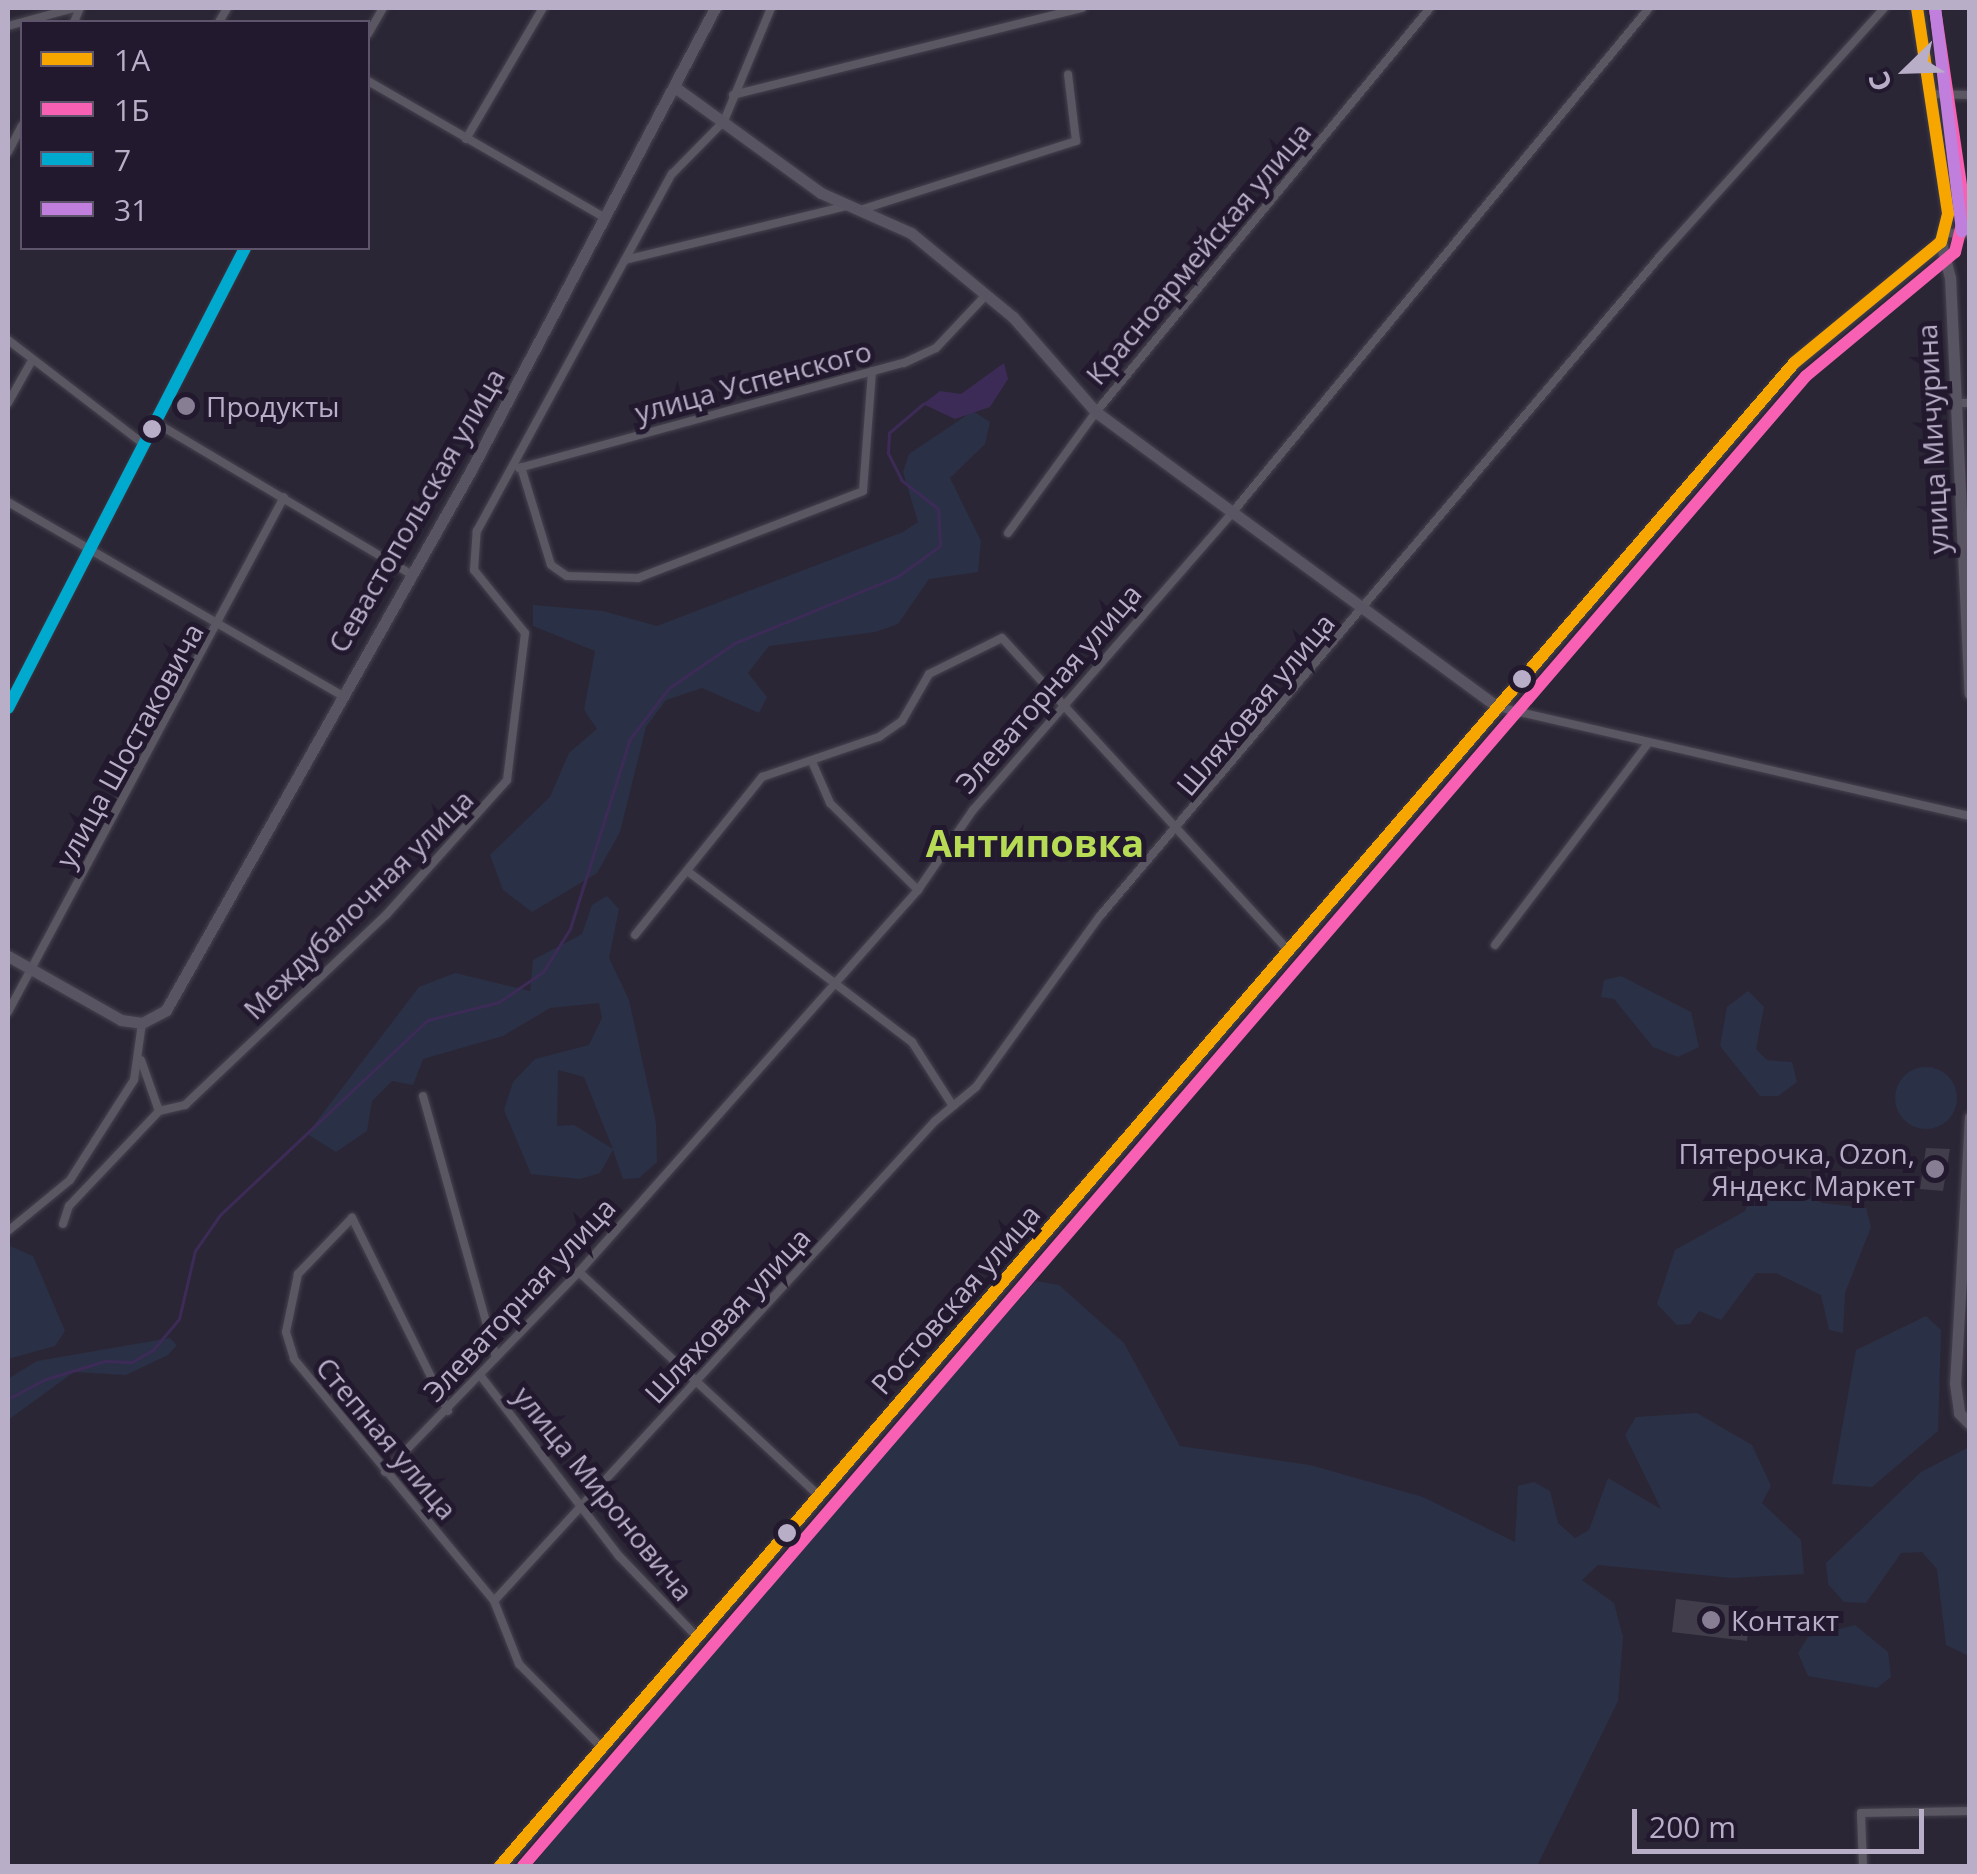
<!DOCTYPE html>
<meta charset="utf-8">
<style>
body{margin:0}
#map{position:relative;width:1977px;height:1874px;overflow:hidden;background:#2b2635;font-family:"Open Sans",sans-serif}
div>[style]{position:absolute}
[style*='--x']{left:calc(var(--x)*1px);top:calc(var(--y)*1px);width:calc(var(--w)*1px);rotate:calc(var(--a)*1deg)}
.green>*{inset:0;background:#2a3045}
.round{border-radius:50%}
.water>*{inset:0;background:#3d2b57}
.stream>*{height:2.5px;margin:-1.25px;padding:0 1.25px;transform-origin:1.25px;border-radius:1.25px;background:#3d2b57}
.building>*{inset:0;background:#423d4b}
.roads{filter:drop-shadow(0 0 2px #46424e) drop-shadow(0 0 2px #46424e)}
.street>*{height:8px;margin:-4px;padding:0 4px;transform-origin:4px;border-radius:4px;background:#5a5662}
.secondary>*{height:11px;margin:-5.5px;padding:0 5.5px;transform-origin:5.5px;border-radius:5.5px;background:#595461}
.bus-1>*{height:12px;margin:-6px;padding:0 6px;transform-origin:6px;border-radius:6px;background:#f7a600}
.bus-2>*{height:12px;margin:-6px;padding:0 6px;transform-origin:6px;border-radius:6px;background:#f860b3}
.bus-3>*{height:12px;margin:-6px;padding:0 6px;transform-origin:6px;border-radius:6px;background:#00a9ce}
.bus-4>*{height:12px;margin:-6px;padding:0 6px;transform-origin:6px;border-radius:6px;background:#c07fdc}
.dots>*{width:28px;height:28px;translate:-50% -50%;box-sizing:border-box;border:5px solid #22192f;border-radius:50%}
span{translate:-50% -50%;white-space:nowrap;text-align:center;line-height:1.15;-webkit-text-stroke:10px #22192f;paint-order:stroke}
.street-label{font-size:28px;color:#b9aec7}
.poi-label{font-size:28px;color:#b9aec7}
.left{translate:0 -50%;text-align:left}
.right{translate:-100% -50%;text-align:right}
.district-label{font-size:38px;color:#b7db55;font-weight:700}
.frame{position:absolute;inset:0;border:10px solid #b9aec7;pointer-events:none}
.legend{position:absolute;left:20px;top:20px;width:350px;height:230px;box-sizing:border-box;background:#22192f;border:2px solid #5e556c;margin:0;padding:12px 18px;list-style:none;font-size:30px;color:#b9aec7}
.legend li{display:flex;align-items:center;gap:20px;height:50px}
.legend b{width:50px;border:2px solid #5e556c}
.north{position:absolute;left:1857px;top:20px;width:100px;height:100px;-webkit-text-stroke:8px #22192f;paint-order:stroke;rotate:247deg;font-size:28px;font-weight:700;line-height:40px;text-align:center;color:#b9aec7}
.north::after{content:'';display:block;margin:auto;width:35px;height:45px;background:#b9aec7;clip-path:polygon(50% 0,100% 100%,50% 72%,0 100%)}
.scale{position:absolute;left:1632px;top:1809px;width:292px;height:45px;box-sizing:border-box;border:5px solid #b9aec7;border-top:0;padding-left:12px;font-size:30px;line-height:35px;white-space:nowrap;color:#b9aec7;-webkit-text-stroke:8px #22192f;paint-order:stroke}
</style>
<div id="map">
<div class="green">
<i style="clip-path:polygon(973px 411px,990px 422px,985px 444px,950px 478px,981px 541px,978px 572px,929px 579px,898px 624px,875px 632px,769px 646px,748px 673px,767px 697px,759px 713px,702px 688px,666px 700px,646px 727px,620px 832px,597px 873px,532px 912px,503px 890px,490px 855px,550px 797px,569px 753px,597px 729px,584px 710px,595px 651px,533px 626px,533px 605px,603px 611px,657px 626px,903px 532px,918px 522px,903px 472px,909px 454px)"></i>
<i style="clip-path:polygon(evenodd,607px 896px,619px 909px,609px 958px,629px 1000px,656px 1123px,657px 1162px,639px 1178px,623px 1179px,613px 1150px,600px 1173px,580px 1179px,531px 1174px,504px 1110px,513px 1082px,535px 1059px,589px 1045px,602px 1018px,599px 1003px,550px 1008px,503px 1036px,423px 1059px,413px 1085px,392px 1081px,372px 1101px,367px 1131px,336px 1152px,307px 1134px,419px 987px,455px 973px,530px 991px,533px 960px,582px 934px,592px 905px,607px 896px,558px 1070px,584px 1077px,613px 1149px,574px 1125px,557px 1126px,558px 1070px)"></i>
<i style="clip-path:polygon(1621px 976px,1691px 1012px,1699px 1047px,1678px 1057px,1653px 1047px,1614px 999px,1601px 997px,1604px 980px)"></i>
<i style="clip-path:polygon(1748px 991px,1764px 1007px,1756px 1049px,1767px 1060px,1792px 1062px,1797px 1082px,1778px 1096px,1760px 1096px,1720px 1046px,1727px 1007px)"></i>
<i class="round" style="left:1895px;top:1067px;width:62px;height:62px"></i>
<i style="clip-path:polygon(1781px 1177px,1822px 1203px,1866px 1208px,1871px 1227px,1845px 1293px,1843px 1333px,1829px 1330px,1821px 1295px,1776px 1273px,1756px 1273px,1721px 1320px,1699px 1311px,1690px 1324px,1677px 1325px,1657px 1304px,1675px 1250px,1745px 1211px,1757px 1180px)"></i>
<i style="clip-path:polygon(10px 1246px,33px 1256px,65px 1331px,55px 1346px,8px 1359px)"></i>
<i style="clip-path:polygon(1036px 1281px,1059px 1285px,1124px 1343px,1180px 1446px,1310px 1465px,1423px 1497px,1515px 1542px,1518px 1486px,1534px 1482px,1550px 1491px,1558px 1523px,1575px 1538px,1589px 1530px,1608px 1478px,1661px 1509px,1625px 1435px,1636px 1417px,1697px 1413px,1752px 1445px,1771px 1486px,1762px 1503px,1801px 1540px,1804px 1574px,1732px 1578px,1598px 1565px,1582px 1580px,1614px 1603px,1623px 1637px,1618px 1701px,1537px 1866px,532px 1866px,770px 1578px)"></i>
<i style="clip-path:polygon(1926px 1316px,1941px 1330px,1938px 1431px,1872px 1487px,1832px 1484px,1856px 1350px)"></i>
<i style="clip-path:polygon(170px 1338px,177px 1345px,168px 1355px,126px 1375px,74px 1372px,8px 1420px,8px 1379px,37px 1361px)"></i>
<i style="clip-path:polygon(1969px 1447px,1970px 1447px,1969px 1656px,1946px 1645px,1937px 1569px,1922px 1552px,1901px 1553px,1866px 1603px,1844px 1602px,1828px 1584px,1826px 1563px,1921px 1472px)"></i>
<i style="clip-path:polygon(1855px 1625px,1888px 1652px,1891px 1677px,1877px 1688px,1808px 1676px,1798px 1653px,1808px 1637px)"></i>
</div>
<div class="water">
<i style="clip-path:polygon(1004px 363px,1008px 379px,990px 407px,955px 419px,923px 404px,940px 391px,961px 394px)"></i>
</div>
<div class="stream">
<i style="--x:8;--y:1399;--w:43;--a:-27.8"></i>
<i style="--x:46;--y:1379;--w:62;--a:-17"></i>
<i style="--x:105;--y:1361;--w:27;--a:2"></i>
<i style="--x:132;--y:1362;--w:24;--a:-30"></i>
<i style="--x:153;--y:1350;--w:40;--a:-50"></i>
<i style="--x:179;--y:1319;--w:70;--a:-76.8"></i>
<i style="--x:195;--y:1251;--w:44;--a:-55.2"></i>
<i style="--x:220;--y:1215;--w:285;--a:-43.2"></i>
<i style="--x:428;--y:1020;--w:73;--a:-14.2"></i>
<i style="--x:499;--y:1002;--w:53;--a:-34.3"></i>
<i style="--x:543;--y:972;--w:51;--a:-57.9"></i>
<i style="--x:570;--y:929;--w:199;--a:-72.5"></i>
<i style="--x:630;--y:739;--w:64;--a:-52.6"></i>
<i style="--x:669;--y:688;--w:80;--a:-34.3"></i>
<i style="--x:735;--y:643;--w:175;--a:-22.2"></i>
<i style="--x:897;--y:577;--w:53;--a:-35.8"></i>
<i style="--x:940;--y:546;--w:37;--a:-93"></i>
<i style="--x:938;--y:509;--w:46;--a:-142.1"></i>
<i style="--x:902;--y:481;--w:31;--a:-117"></i>
<i style="--x:888;--y:453;--w:20;--a:-87"></i>
<i style="--x:889;--y:433;--w:45;--a:-40.5"></i>
</div>
<div class="building">
<i style="clip-path:polygon(1926px 1148px,1950px 1149px,1943px 1191px,1920px 1189px)"></i>
<i style="clip-path:polygon(1676px 1599px,1750px 1608px,1747px 1641px,1672px 1632px)"></i>
</div>
<div class="roads">
<div class="street">
<i style="--x:74;--y:22;--w:15;--a:-67"></i>
<i style="--x:219;--y:22;--w:16;--a:-60"></i>
<i style="--x:8;--y:26;--w:68;--a:-15.3"></i>
<i style="--x:368;--y:34;--w:30;--a:-60"></i>
<i style="--x:368;--y:81;--w:274;--a:30"></i>
<i style="--x:1930;--y:94;--w:40;--a:1.4"></i>
<i style="--x:733;--y:95;--w:360;--a:-14"></i>
<i style="--x:466;--y:139;--w:152;--a:-59.6"></i>
<i style="--x:8;--y:152;--w:30;--a:-62"></i>
<i style="--x:860;--y:210;--w:227;--a:-17.7"></i>
<i style="--x:1076;--y:141;--w:67;--a:-96.8"></i>
<i style="--x:1945;--y:233;--w:25;--a:2"></i>
<i style="--x:625;--y:260;--w:228;--a:-13.7"></i>
<i style="--x:8;--y:340;--w:169;--a:37.5"></i>
<i style="--x:8;--y:403;--w:45;--a:-60.6"></i>
<i style="--x:1954;--y:403;--w:16;--a:0"></i>
<i style="--x:153;--y:421;--w:298;--a:30.7"></i>
<i style="--x:521;--y:467;--w:102;--a:73"></i>
<i style="--x:551;--y:565;--w:19;--a:35"></i>
<i style="--x:567;--y:576;--w:71;--a:1.6"></i>
<i style="--x:638;--y:578;--w:241;--a:-21.1"></i>
<i style="--x:863;--y:491;--w:120;--a:-85.7"></i>
<i style="--x:519;--y:468;--w:399;--a:-15.3"></i>
<i style="--x:904;--y:363;--w:35;--a:-25"></i>
<i style="--x:936;--y:348;--w:73;--a:-46.7"></i>
<i style="--x:8;--y:502;--w:383;--a:30.1"></i>
<i style="--x:1008;--y:533;--w:150;--a:-54"></i>
<i style="--x:1096;--y:412;--w:524;--a:-50.42"></i>
<i style="--x:1498;--y:707;--w:484;--a:13"></i>
<i style="--x:8;--y:708;--w:517;--a:-62.74"></i>
<i style="--x:813;--y:764;--w:43;--a:66.4"></i>
<i style="--x:830;--y:803;--w:124;--a:44.7"></i>
<i style="--x:690;--y:873;--w:279;--a:37.3"></i>
<i style="--x:912;--y:1042;--w:76;--a:57.4"></i>
<i style="--x:635;--y:935;--w:203;--a:-51.2"></i>
<i style="--x:762;--y:777;--w:124;--a:-18.9"></i>
<i style="--x:879;--y:737;--w:28;--a:-35"></i>
<i style="--x:902;--y:721;--w:54;--a:-60.1"></i>
<i style="--x:929;--y:674;--w:81;--a:-26.3"></i>
<i style="--x:1002;--y:638;--w:425;--a:47.5"></i>
<i style="--x:1495;--y:945;--w:251;--a:-52.8"></i>
<i style="--x:8;--y:1012;--w:584;--a:-61.81"></i>
<i style="--x:141;--y:1060;--w:54;--a:70.6"></i>
<i style="--x:423;--y:1096;--w:271;--a:74.4"></i>
<i style="--x:159;--y:1111;--w:27;--a:-13"></i>
<i style="--x:185;--y:1105;--w:277;--a:-43.4"></i>
<i style="--x:386;--y:915;--w:181;--a:-48.1"></i>
<i style="--x:507;--y:780;--w:148;--a:-83"></i>
<i style="--x:525;--y:633;--w:81;--a:-129"></i>
<i style="--x:474;--y:570;--w:39;--a:-86"></i>
<i style="--x:477;--y:531;--w:407;--a:-61.4"></i>
<i style="--x:672;--y:174;--w:74;--a:-45.5"></i>
<i style="--x:724;--y:121;--w:122;--a:-67.4"></i>
<i style="--x:63;--y:1224;--w:19;--a:-72"></i>
<i style="--x:69;--y:1206;--w:131;--a:-46.5"></i>
<i style="--x:8;--y:1231;--w:80;--a:-39.4"></i>
<i style="--x:70;--y:1180;--w:119;--a:-57.4"></i>
<i style="--x:134;--y:1080;--w:58;--a:-82"></i>
<i style="--x:579;--y:1272;--w:327;--a:43"></i>
<i style="--x:480;--y:1375;--w:228;--a:52.5"></i>
<i style="--x:619;--y:1556;--w:112;--a:46.1"></i>
<i style="--x:448;--y:1411;--w:216;--a:-116.4"></i>
<i style="--x:352;--y:1218;--w:78;--a:134"></i>
<i style="--x:298;--y:1274;--w:59;--a:101.7"></i>
<i style="--x:286;--y:1332;--w:28;--a:73"></i>
<i style="--x:294;--y:1359;--w:314;--a:50.4"></i>
<i style="--x:494;--y:1601;--w:68;--a:68.4"></i>
<i style="--x:519;--y:1664;--w:120;--a:45.3"></i>
<i style="--x:385;--y:1472;--w:279;--a:-45.9"></i>
<i style="--x:579;--y:1272;--w:511;--a:-48.41"></i>
<i style="--x:918;--y:890;--w:97;--a:-55.5"></i>
<i style="--x:973;--y:810;--w:394;--a:-48.9"></i>
<i style="--x:1232;--y:513;--w:655;--a:-50.45"></i>
<i style="--x:494;--y:1601;--w:652;--a:-47.42"></i>
<i style="--x:935;--y:1121;--w:53;--a:-39.7"></i>
<i style="--x:976;--y:1087;--w:211;--a:-54.1"></i>
<i style="--x:1100;--y:916;--w:868;--a:-49.67"></i>
<i style="--x:1662;--y:254;--w:331;--a:-47.9"></i>
<i style="--x:1863;--y:1866;--w:53;--a:-92.2"></i>
<i style="--x:1861;--y:1813;--w:109;--a:-1.1"></i>
</div>
<div class="secondary">
<i style="--x:676;--y:88;--w:179;--a:35.9"></i>
<i style="--x:821;--y:193;--w:98;--a:24"></i>
<i style="--x:911;--y:233;--w:132;--a:39.5"></i>
<i style="--x:1013;--y:317;--w:126;--a:48.9"></i>
<i style="--x:1096;--y:412;--w:499;--a:36.3"></i>
<i style="--x:1941;--y:242;--w:36;--a:76"></i>
<i style="--x:1950;--y:277;--w:417;--a:87.3"></i>
<i style="--x:8;--y:956;--w:130;--a:29.5"></i>
<i style="--x:121;--y:1020;--w:21;--a:8"></i>
<i style="--x:142;--y:1023;--w:27;--a:-28"></i>
<i style="--x:166;--y:1010;--w:618;--a:-60.53"></i>
<i style="--x:470;--y:472;--w:525;--a:-62.17"></i>
<i style="--x:1970;--y:1117;--w:266;--a:93.2"></i>
<i style="--x:1955;--y:1383;--w:30;--a:82"></i>
<i style="--x:1959;--y:1413;--w:16;--a:45"></i>
<i style="--x:500;--y:1866;--w:1983;--a:-49.27"></i>
<i style="--x:1794;--y:363;--w:190;--a:-39.5"></i>
<i style="--x:1941;--y:242;--w:30;--a:-76"></i>
<i style="--x:1948;--y:213;--w:207;--a:-98.6"></i>
</div>
</div>
<div class="bus-1">
<i style="--x:500;--y:1866;--w:1983;--a:-49.27"></i>
<i style="--x:1794;--y:363;--w:190;--a:-39.5"></i>
<i style="--x:1941;--y:242;--w:30;--a:-76"></i>
<i style="--x:1948;--y:213;--w:207;--a:-98.6"></i>
</div>
<div class="bus-2">
<i style="--x:523;--y:1866;--w:1966;--a:-49.27"></i>
<i style="--x:1806;--y:376;--w:194;--a:-39.8"></i>
<i style="--x:1955;--y:252;--w:41;--a:-76"></i>
<i style="--x:1965;--y:212;--w:206;--a:-98.4"></i>
</div>
<div class="bus-3">
<i style="--x:8;--y:708;--w:517;--a:-62.74"></i>
</div>
<div class="bus-4">
<i style="--x:1935;--y:8;--w:225;--a:83.1"></i>
</div>
<div class="dots">
<i style="left:186px;top:406px;background:#877e94"></i>
<i style="left:152px;top:429px;background:#b9aec7"></i>
<i style="left:1522px;top:679px;background:#b9aec7"></i>
<i style="left:1935px;top:1169px;background:#877e94"></i>
<i style="left:787px;top:1533px;background:#b9aec7"></i>
<i style="left:1711px;top:1620px;background:#877e94"></i>
</div>
<div class="street-label">
<span style="left:1198px;top:253px;rotate:-50deg">Красноармейская улица</span>
<span style="left:753px;top:381px;rotate:-15deg">улица Успенского</span>
<span style="left:1932px;top:439px;rotate:-93deg">улица Мичурина</span>
<span style="left:416px;top:510px;rotate:-60deg">Севастопольская улица</span>
<span style="left:1048px;top:688px;rotate:-49deg">Элеваторная улица</span>
<span style="left:1255px;top:704px;rotate:-50deg">Шляховая улица</span>
<span style="left:129px;top:745px;rotate:-61deg">улица Шостаковича</span>
<span style="left:358px;top:904px;rotate:-45deg">Междубалочная улица</span>
<span style="left:519px;top:1299px;rotate:-47deg">Элеваторная улица</span>
<span style="left:955px;top:1299px;rotate:-49deg">Ростовская улица</span>
<span style="left:727px;top:1315px;rotate:-47deg">Шляховая улица</span>
<span style="left:387px;top:1438px;rotate:50deg">Степная улица</span>
<span style="left:604px;top:1493px;rotate:51deg">улица Мироновича</span>
</div>
<div class="poi-label">
<span class="left" style="left:206px;top:406px">Продукты</span>
<span class="right" style="left:1915px;top:1169px">Пятерочка, Ozon,<br>Яндекс Маркет</span>
<span class="left" style="left:1731px;top:1620px">Контакт</span>
</div>
<div class="district-label">
<span style="left:1035px;top:843px">Антиповка</span>
</div>
<div class="frame"></div>
<ul class="legend">
<li><b style="height:12px;background:#f7a600"></b>1А</li>
<li><b style="height:12px;background:#f860b3"></b>1Б</li>
<li><b style="height:12px;background:#00a9ce"></b>7</li>
<li><b style="height:12px;background:#c07fdc"></b>31</li>
</ul>
<div class="north">С</div>
<div class="scale">200 m</div>
</div>
